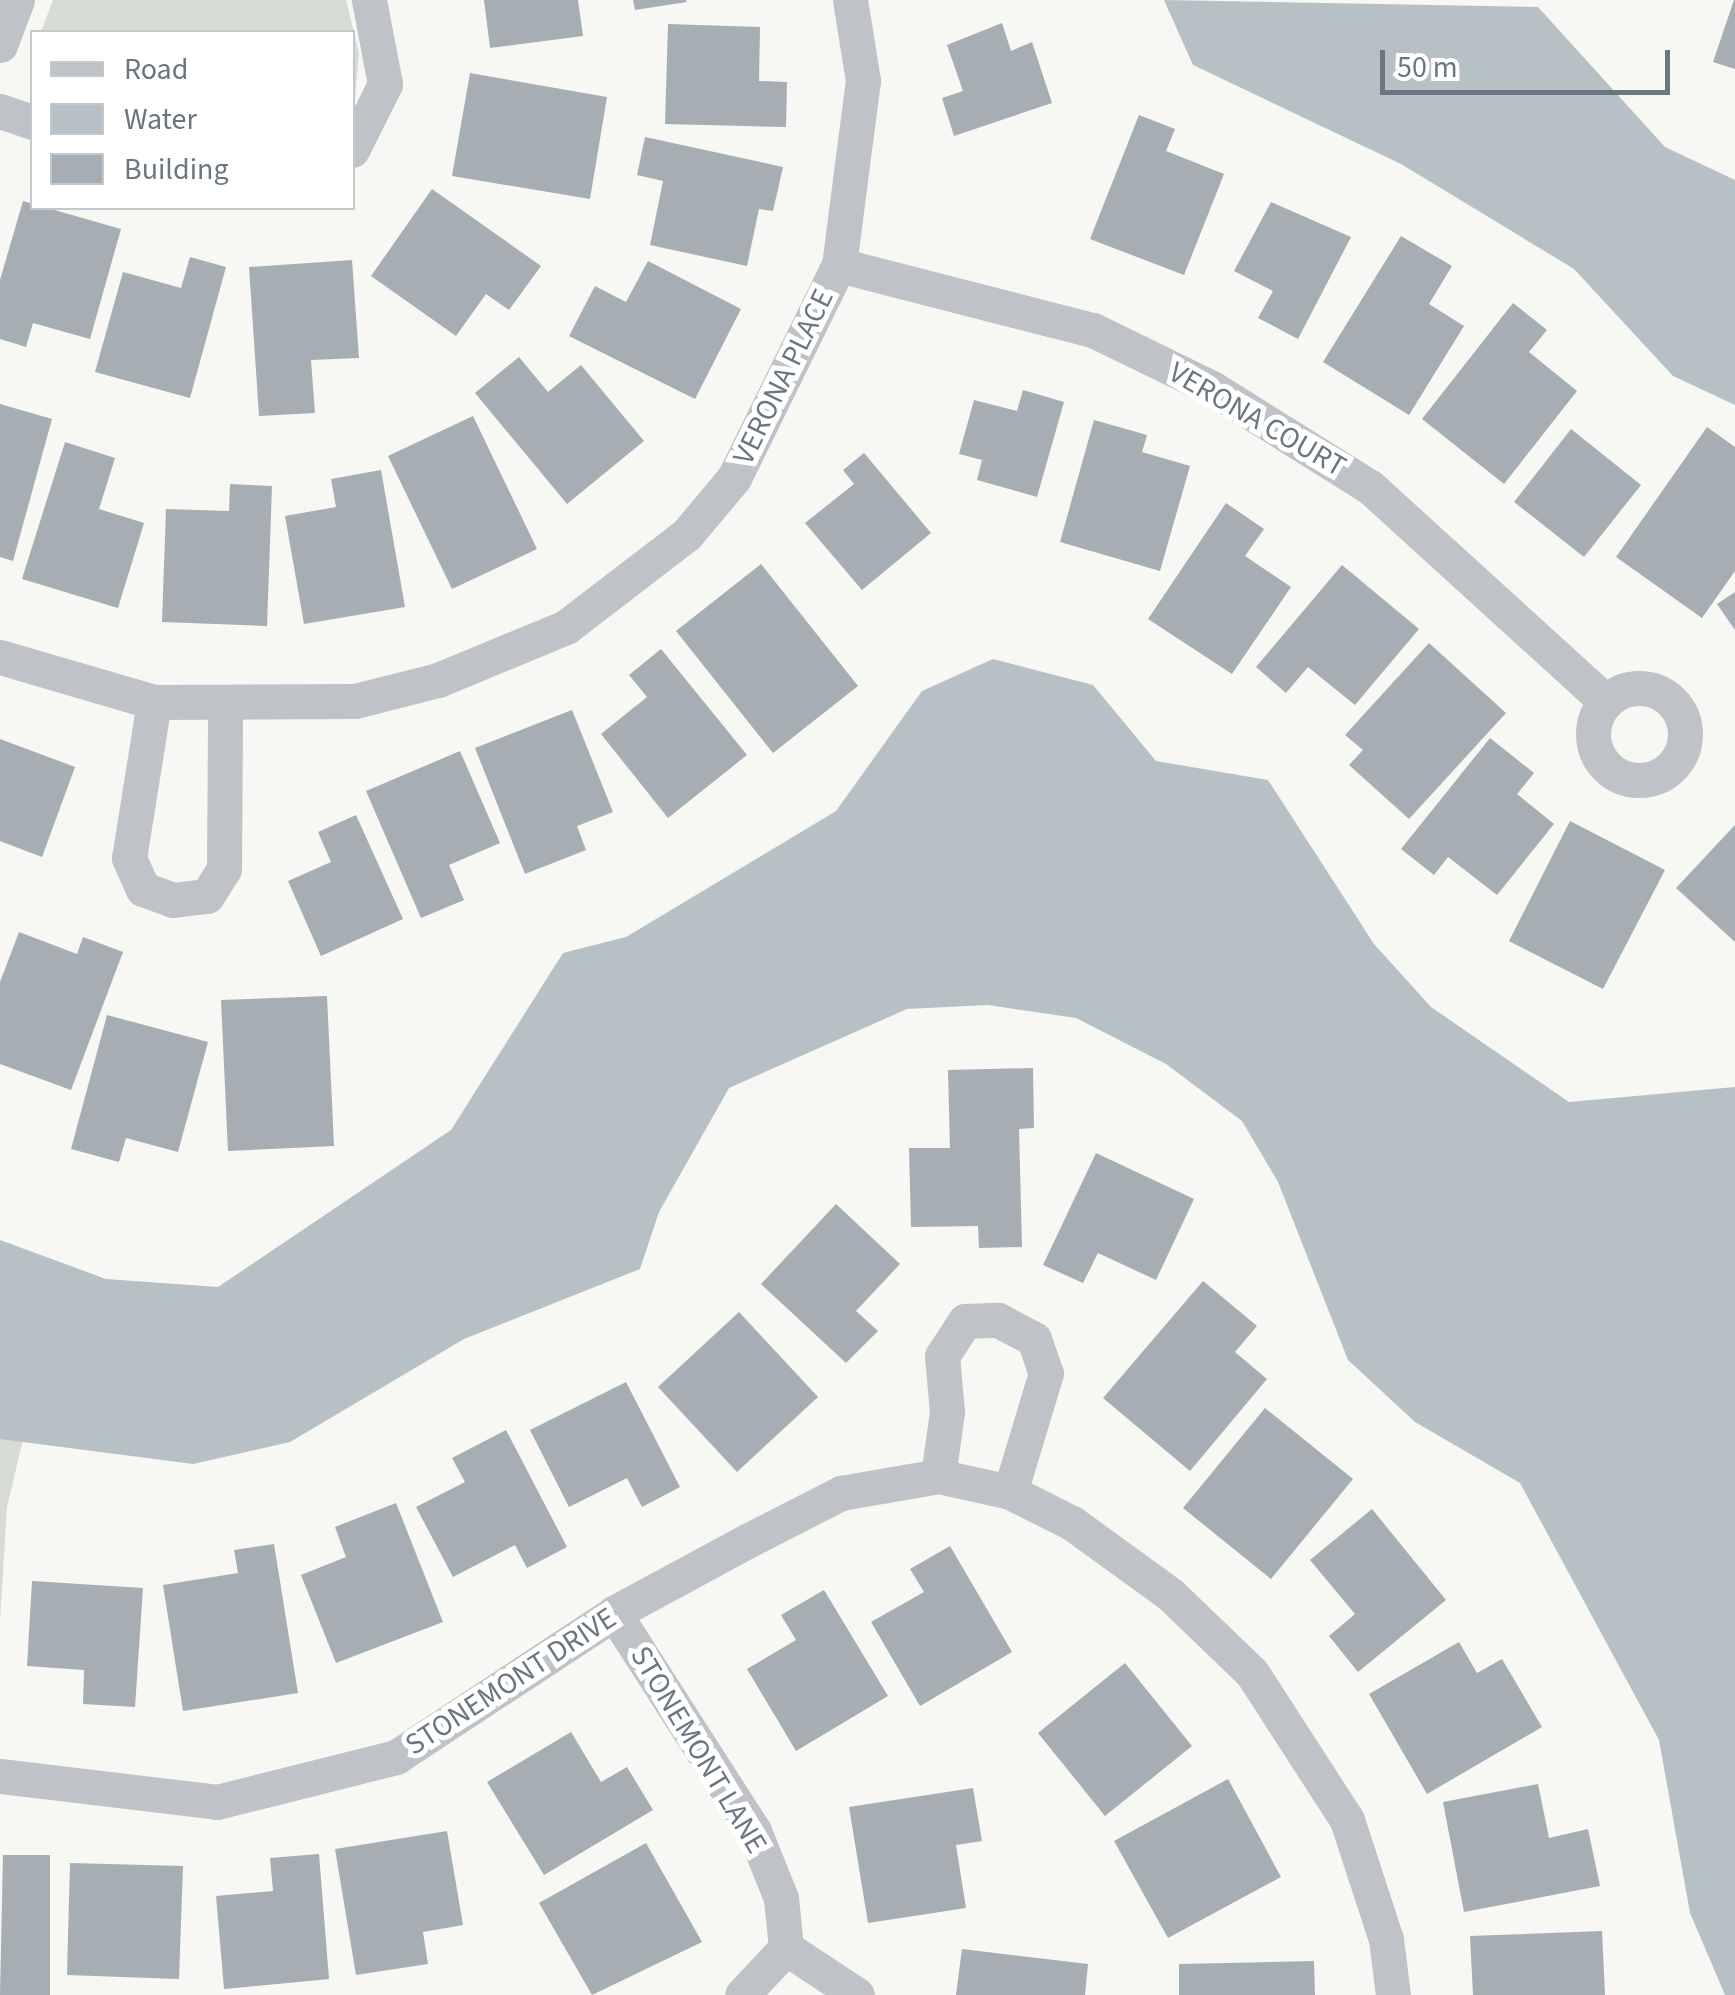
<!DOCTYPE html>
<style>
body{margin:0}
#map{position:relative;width:1735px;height:1995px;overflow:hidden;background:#f7f7f4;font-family:"Source Sans 3",sans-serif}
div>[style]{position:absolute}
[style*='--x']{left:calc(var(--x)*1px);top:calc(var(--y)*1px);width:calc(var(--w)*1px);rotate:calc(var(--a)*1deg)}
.green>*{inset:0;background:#d6dbd4}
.water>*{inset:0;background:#b7c1c5}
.building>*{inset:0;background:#a6adb3}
.minor>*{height:35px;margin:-17.5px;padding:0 17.5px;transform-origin:17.5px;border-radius:17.5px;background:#bfc2c6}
.minor>.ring{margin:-17.5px;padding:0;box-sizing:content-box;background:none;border:35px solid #bfc2c6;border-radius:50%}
span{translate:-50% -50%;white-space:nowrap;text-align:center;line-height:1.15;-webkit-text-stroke:10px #fff;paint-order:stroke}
.street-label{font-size:30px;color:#6a7682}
.legend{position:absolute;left:30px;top:30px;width:325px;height:180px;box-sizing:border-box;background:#fff;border:2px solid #c3c8cd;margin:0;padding:12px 18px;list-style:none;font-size:30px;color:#6a7682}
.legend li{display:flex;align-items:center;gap:20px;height:50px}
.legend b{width:50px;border:2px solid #c3c8cd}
.scale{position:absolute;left:1380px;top:50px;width:290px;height:45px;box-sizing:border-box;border:5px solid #6a7682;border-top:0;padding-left:12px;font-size:30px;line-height:35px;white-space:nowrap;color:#6a7682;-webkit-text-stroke:8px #fff;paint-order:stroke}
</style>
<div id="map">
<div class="green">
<i style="clip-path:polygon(53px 0,346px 0,359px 53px,354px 110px,352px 32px,41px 32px)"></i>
<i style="clip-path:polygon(0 1439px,23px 1440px,7px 1507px,0 1621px)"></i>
</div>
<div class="water">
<i style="clip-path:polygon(1164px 0,1538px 7px,1665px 147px,1735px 180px,1735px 405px,1673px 376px,1574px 269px,1401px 164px,1193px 65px)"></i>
<i style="clip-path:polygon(993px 659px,1093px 685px,1156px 761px,1268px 780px,1374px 944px,1431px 1007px,1569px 1102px,1735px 1087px,1735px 1995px,1725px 1995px,1690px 1913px,1659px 1740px,1520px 1483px,1415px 1422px,1348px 1360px,1278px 1182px,1242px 1121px,1166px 1064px,1076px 1018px,988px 1005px,907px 1009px,729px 1088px,659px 1212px,640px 1269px,464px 1339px,290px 1442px,193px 1464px,0 1439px,0 1240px,106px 1279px,218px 1287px,451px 1130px,563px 953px,626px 937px,836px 811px,922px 691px)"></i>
</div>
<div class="building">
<i style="clip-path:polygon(484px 0,578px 0,583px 36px,490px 48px)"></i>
<i style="clip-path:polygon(633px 0,686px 0,687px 2px,635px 10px)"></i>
<i style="clip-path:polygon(1734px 0,1735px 0,1735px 69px,1713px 62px)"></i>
<i style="clip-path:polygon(1002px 23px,1011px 51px,1032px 42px,1052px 103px,954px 136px,942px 98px,963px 91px,947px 45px)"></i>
<i style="clip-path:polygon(668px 24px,760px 27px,759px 81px,787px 82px,786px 127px,665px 124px)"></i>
<i style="clip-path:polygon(470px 73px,607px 97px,590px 199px,452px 176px)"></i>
<i style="clip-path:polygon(1139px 115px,1175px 129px,1166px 151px,1224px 174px,1184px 275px,1090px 239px)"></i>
<i style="clip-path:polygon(645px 137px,783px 167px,773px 211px,759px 209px,747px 266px,650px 245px,663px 181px,637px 175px)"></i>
<i style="clip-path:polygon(432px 189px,541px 266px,509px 310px,486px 294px,456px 336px,371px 276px)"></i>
<i style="clip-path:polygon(23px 201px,121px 229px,90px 339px,33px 323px,26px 347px,0 339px,0 280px)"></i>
<i style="clip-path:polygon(1271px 202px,1351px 237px,1298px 339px,1258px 318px,1273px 291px,1234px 271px)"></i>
<i style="clip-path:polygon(1401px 236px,1452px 266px,1429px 304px,1464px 326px,1409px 415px,1323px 362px)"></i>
<i style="clip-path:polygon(190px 257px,226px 267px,190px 398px,95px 372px,123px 272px,181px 288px)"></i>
<i style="clip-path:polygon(352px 260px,359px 358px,311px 360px,315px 413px,259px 416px,249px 267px)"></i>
<i style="clip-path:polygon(648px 261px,741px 309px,695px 399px,569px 336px,595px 286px,626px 302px)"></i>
<i style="clip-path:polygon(1513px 303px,1547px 330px,1529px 352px,1577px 391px,1504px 484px,1422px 419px)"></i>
<i style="clip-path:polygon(519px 357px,548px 392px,581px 365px,644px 441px,567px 504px,475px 393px)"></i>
<i style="clip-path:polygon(1023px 390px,1064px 402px,1037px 497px,977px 480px,982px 460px,959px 454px,974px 400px,1017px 411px)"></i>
<i style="clip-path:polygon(0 404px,52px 419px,13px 561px,0 557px)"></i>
<i style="clip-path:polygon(473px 416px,537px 549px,452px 589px,388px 456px)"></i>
<i style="clip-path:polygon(1094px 420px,1147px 435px,1142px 452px,1190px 466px,1160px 571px,1060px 542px)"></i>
<i style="clip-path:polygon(1707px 427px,1735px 447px,1735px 571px,1702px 618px,1616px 557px)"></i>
<i style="clip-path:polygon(1571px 429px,1641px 485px,1584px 557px,1514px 502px)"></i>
<i style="clip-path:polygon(65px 442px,115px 458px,99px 509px,144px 523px,118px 608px,22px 579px)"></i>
<i style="clip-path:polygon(864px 453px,931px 533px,862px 590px,805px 523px,854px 484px,843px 470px)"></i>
<i style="clip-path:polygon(381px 470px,405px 607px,304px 624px,285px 516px,336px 507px,331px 479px)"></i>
<i style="clip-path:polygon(230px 484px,272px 486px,267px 626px,162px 622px,166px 509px,229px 511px)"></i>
<i style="clip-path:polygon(1226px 503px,1264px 529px,1245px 556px,1291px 587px,1232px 674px,1148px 619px)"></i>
<i style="clip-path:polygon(761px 564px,858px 686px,773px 753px,676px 631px)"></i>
<i style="clip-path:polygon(1342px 565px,1419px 629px,1355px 705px,1308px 667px,1286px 693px,1256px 667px)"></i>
<i style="clip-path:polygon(1735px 592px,1735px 630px,1717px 604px)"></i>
<i style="clip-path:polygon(1429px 643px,1506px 713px,1409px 819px,1349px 765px,1363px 750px,1345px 735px)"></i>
<i style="clip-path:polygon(661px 649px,747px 755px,668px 818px,601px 734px,647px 697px,629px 675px)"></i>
<i style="clip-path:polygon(572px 710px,613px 812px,577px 826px,586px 850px,525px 874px,475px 748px)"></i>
<i style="clip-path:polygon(1490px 738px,1534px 773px,1517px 794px,1554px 824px,1497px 895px,1448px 857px,1434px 875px,1401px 849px)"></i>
<i style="clip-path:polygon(0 739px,75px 767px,42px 857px,0 841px)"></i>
<i style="clip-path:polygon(460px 751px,500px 843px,449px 865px,464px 900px,421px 918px,366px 791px)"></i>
<i style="clip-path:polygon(356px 815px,403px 919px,321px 956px,288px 881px,331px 862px,318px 832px)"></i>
<i style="clip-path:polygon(1570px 821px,1665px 870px,1603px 989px,1509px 941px)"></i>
<i style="clip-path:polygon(1735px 825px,1735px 942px,1676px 888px)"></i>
<i style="clip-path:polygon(19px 932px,77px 954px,83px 937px,123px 952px,71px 1090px,0 1064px,0 982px)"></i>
<i style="clip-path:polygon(327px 996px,334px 1146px,228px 1151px,221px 1000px)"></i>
<i style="clip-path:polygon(107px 1015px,208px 1042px,178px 1152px,126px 1138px,119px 1162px,71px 1149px)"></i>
<i style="clip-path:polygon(1033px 1068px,1034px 1128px,1019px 1129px,1022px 1247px,979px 1248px,978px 1226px,911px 1227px,909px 1148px,950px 1148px,948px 1070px)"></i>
<i style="clip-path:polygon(1096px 1153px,1194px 1199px,1156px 1280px,1098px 1253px,1083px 1283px,1043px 1265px)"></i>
<i style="clip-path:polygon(836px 1204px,900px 1264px,856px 1311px,878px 1331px,846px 1363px,761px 1284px)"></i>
<i style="clip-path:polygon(1203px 1281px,1257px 1326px,1235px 1352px,1267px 1379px,1190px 1471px,1103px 1398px)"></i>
<i style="clip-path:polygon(739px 1312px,818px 1397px,737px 1472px,658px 1387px)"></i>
<i style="clip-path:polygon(626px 1382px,680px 1487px,642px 1507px,627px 1478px,569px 1507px,530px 1430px)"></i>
<i style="clip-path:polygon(1265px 1408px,1353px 1479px,1271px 1579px,1183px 1508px)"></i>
<i style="clip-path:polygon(506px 1430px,567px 1547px,527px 1568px,515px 1545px,453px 1577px,416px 1507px,465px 1482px,452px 1458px)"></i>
<i style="clip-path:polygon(396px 1503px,443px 1622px,336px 1663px,301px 1575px,346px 1557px,335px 1527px)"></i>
<i style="clip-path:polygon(1372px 1509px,1446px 1600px,1358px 1672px,1329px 1636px,1355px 1614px,1310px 1560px)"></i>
<i style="clip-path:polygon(274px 1544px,298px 1693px,183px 1711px,163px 1585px,238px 1573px,234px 1550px)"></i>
<i style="clip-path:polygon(950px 1546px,1012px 1652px,920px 1706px,871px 1622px,924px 1592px,910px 1569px)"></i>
<i style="clip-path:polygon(32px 1581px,143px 1588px,135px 1707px,83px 1704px,84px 1670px,27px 1666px)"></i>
<i style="clip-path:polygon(824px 1590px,888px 1696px,796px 1751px,747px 1669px,796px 1640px,781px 1615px)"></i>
<i style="clip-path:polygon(1459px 1642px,1477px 1673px,1502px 1659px,1542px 1727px,1427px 1794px,1369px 1694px)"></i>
<i style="clip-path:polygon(1125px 1663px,1192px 1746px,1105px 1816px,1038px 1733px)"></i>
<i style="clip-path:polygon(571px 1732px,601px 1782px,627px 1767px,653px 1810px,544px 1875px,487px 1782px)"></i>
<i style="clip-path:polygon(1228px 1779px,1281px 1877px,1168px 1938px,1114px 1841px)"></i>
<i style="clip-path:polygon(1538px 1784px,1549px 1838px,1588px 1829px,1600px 1886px,1464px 1912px,1443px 1802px)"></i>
<i style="clip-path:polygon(973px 1788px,982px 1841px,956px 1845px,966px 1908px,868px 1923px,849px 1807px)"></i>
<i style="clip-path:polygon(447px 1831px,463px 1925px,423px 1932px,428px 1964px,356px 1975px,335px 1849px)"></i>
<i style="clip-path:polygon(646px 1843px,702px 1942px,592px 1995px,539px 1903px)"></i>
<i style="clip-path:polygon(319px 1854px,329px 1979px,224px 1989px,216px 1896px,273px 1891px,270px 1858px)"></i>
<i style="clip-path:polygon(3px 1855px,50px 1855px,50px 1995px,0 1995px)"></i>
<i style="clip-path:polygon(70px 1863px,183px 1866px,179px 1979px,67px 1975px)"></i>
<i style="clip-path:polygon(1602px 1931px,1605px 1995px,1473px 1995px,1470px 1936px)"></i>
<i style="clip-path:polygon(962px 1949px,1088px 1964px,1085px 1995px,956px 1995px)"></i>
<i style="clip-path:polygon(1314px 1961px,1315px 1995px,1179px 1995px,1179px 1964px)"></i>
</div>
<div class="minor">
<i style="--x:0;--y:45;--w:48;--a:-69.3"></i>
<i style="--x:0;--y:111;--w:34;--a:19"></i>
<i style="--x:352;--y:150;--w:74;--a:-63.4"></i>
<i style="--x:385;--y:84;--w:86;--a:-100.8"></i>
<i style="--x:839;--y:265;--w:262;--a:14.4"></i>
<i style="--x:1093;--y:330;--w:132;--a:26"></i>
<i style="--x:1212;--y:388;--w:186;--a:32.1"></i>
<i style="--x:1370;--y:487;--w:319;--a:42.3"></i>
<i style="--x:0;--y:657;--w:160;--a:16.3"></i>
<i style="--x:154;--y:702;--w:201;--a:-0.3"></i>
<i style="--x:355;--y:701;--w:86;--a:-14.2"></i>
<i style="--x:438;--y:680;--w:139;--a:-22.5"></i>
<i style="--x:566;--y:627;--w:153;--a:-37.5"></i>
<i style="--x:687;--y:534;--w:73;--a:-50"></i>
<i style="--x:734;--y:478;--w:237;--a:-63.8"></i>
<i style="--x:839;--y:265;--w:186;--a:-82.6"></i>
<i style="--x:863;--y:81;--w:82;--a:-99.1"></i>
<i class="ring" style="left:1593px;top:688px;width:57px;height:57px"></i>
<i style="--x:154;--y:702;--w:158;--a:99.1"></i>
<i style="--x:129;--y:858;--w:34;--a:66"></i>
<i style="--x:143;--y:889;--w:32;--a:20"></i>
<i style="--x:173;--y:900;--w:34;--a:-7"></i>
<i style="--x:207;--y:896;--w:32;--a:-58"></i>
<i style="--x:224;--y:869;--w:161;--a:-89.6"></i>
<i style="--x:938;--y:1476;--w:65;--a:-82"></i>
<i style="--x:947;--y:1412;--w:56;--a:-95.1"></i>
<i style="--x:942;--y:1356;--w:42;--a:-56.7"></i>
<i style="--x:965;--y:1321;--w:33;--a:-2"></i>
<i style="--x:998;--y:1320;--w:41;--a:27.8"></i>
<i style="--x:1034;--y:1339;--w:36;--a:71"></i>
<i style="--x:1046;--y:1373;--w:124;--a:106.8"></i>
<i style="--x:614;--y:1613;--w:259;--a:57.3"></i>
<i style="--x:754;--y:1831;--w:72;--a:68.1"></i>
<i style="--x:781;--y:1898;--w:50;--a:84.3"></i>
<i style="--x:786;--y:1948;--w:64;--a:133.1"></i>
<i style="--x:0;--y:1776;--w:219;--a:6.8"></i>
<i style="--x:217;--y:1802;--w:185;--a:-14.1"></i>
<i style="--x:396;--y:1757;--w:261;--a:-33.4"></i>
<i style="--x:614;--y:1613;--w:151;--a:-28.4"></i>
<i style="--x:747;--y:1541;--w:106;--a:-27.1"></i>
<i style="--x:841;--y:1493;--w:98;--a:-9.9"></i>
<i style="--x:938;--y:1476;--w:74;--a:12.5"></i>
<i style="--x:1010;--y:1492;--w:69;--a:26.6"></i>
<i style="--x:1072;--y:1523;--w:122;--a:36"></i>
<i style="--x:1171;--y:1595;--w:112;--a:43.9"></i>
<i style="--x:1252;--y:1673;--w:175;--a:57.1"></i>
<i style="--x:1347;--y:1820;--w:125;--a:71.9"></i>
<i style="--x:1386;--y:1939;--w:56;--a:82.9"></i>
<i style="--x:786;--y:1948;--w:85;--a:33.5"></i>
</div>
<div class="street-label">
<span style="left:784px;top:377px;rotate:-64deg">VERONA PLACE</span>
<span style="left:1257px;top:420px;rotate:30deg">VERONA COURT</span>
<span style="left:511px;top:1682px;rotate:-33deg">STONEMONT DRIVE</span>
<span style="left:698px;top:1750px;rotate:59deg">STONEMONT LANE</span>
</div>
<ul class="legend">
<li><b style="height:12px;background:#bfc2c6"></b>Road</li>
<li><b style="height:28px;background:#b7c1c5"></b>Water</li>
<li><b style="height:28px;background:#a6adb3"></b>Building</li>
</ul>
<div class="scale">50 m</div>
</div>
